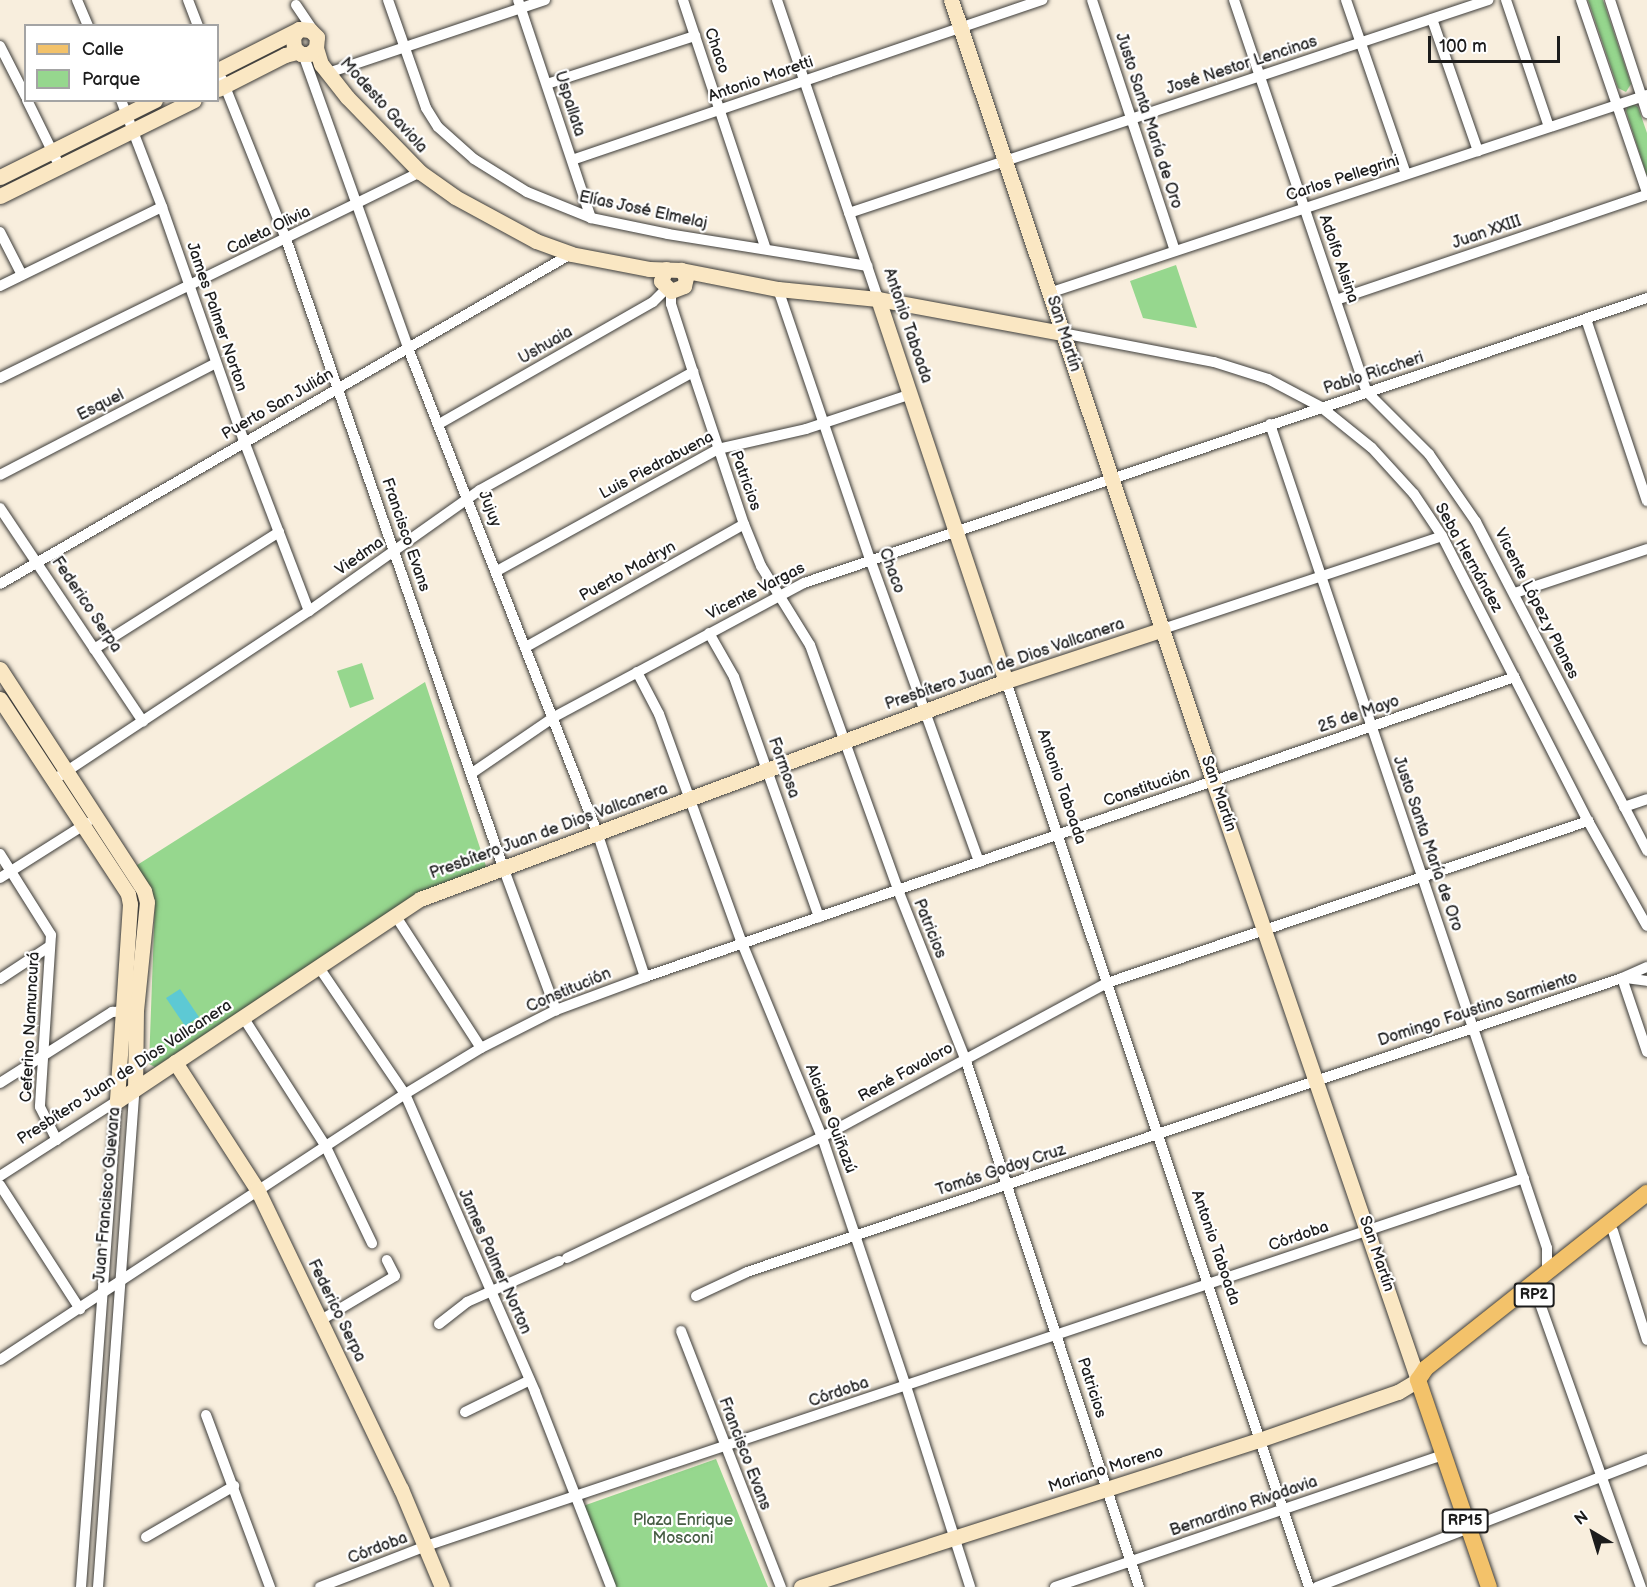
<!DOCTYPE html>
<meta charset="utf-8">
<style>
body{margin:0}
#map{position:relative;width:1647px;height:1587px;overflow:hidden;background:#f8eedd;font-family:"Balsamiq Sans",sans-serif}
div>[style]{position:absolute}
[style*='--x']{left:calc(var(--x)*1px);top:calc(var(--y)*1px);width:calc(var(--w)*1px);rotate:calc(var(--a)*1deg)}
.green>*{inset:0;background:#96d78e}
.water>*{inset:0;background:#5dc9d4}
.roads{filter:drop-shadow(0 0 2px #3d3c39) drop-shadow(0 0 2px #3d3c39)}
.street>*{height:10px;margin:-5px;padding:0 5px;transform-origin:5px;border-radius:5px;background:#fff}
.secondary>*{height:15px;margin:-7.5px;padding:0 7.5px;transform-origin:7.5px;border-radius:7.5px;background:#fae7c3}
.primary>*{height:16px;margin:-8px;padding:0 8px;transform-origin:8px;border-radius:8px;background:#f3c26a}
span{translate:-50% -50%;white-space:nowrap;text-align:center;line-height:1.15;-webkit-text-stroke:4.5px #fff;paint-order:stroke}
.shield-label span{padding:2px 4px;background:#fff;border:2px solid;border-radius:4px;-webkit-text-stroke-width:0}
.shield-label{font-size:15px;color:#1c1c1c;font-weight:700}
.street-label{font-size:16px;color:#1c1c1c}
.park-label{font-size:16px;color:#475d44}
.legend{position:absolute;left:24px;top:24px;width:195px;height:78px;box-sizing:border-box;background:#fff;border:2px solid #a4a4a4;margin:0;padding:8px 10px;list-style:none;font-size:18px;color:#1c1c1c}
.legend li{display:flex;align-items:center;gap:12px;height:30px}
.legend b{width:30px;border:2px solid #a4a4a4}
.north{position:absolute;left:1563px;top:1503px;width:60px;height:60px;-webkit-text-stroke:4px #fff;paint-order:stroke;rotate:322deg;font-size:16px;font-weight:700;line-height:24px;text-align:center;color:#1c1c1c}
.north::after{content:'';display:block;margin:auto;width:21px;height:27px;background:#1c1c1c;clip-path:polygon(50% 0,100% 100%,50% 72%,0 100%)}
.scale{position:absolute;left:1428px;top:36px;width:132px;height:27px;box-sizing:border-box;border:3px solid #1c1c1c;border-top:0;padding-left:8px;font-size:18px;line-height:21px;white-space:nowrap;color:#1c1c1c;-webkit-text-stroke:4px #fff;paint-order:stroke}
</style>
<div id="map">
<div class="green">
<i style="clip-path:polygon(1588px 0,1603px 0,1631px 84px,1626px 92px,1618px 88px)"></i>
<i style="clip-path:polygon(1633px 104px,1638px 107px,1647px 133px,1647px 176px,1626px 111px,1628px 105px)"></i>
<i style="clip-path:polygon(1176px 265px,1197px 328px,1143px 318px,1130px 281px)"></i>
<i style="clip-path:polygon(362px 663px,374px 699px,350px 708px,337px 671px)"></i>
<i style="clip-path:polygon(425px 682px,487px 869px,420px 892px,155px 1067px,149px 1064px,155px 901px,134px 867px)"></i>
<i style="clip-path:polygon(716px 1459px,768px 1587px,616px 1587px,583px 1506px)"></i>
</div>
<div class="water">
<i style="clip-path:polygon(180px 989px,199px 1017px,185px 1026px,166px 998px)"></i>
</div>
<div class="roads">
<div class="street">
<i style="--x:77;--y:0;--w:28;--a:67"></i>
<i style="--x:188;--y:0;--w:28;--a:69"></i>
<i style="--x:388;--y:0;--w:114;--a:70.6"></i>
<i style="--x:426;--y:108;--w:22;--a:58"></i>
<i style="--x:438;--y:127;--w:48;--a:41.6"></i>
<i style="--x:474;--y:159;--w:62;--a:31.9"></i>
<i style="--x:527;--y:192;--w:69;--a:22.1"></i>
<i style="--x:591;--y:218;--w:79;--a:11.7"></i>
<i style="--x:668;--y:234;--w:202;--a:9.1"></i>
<i style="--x:518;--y:0;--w:230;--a:71.5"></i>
<i style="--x:683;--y:0;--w:262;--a:71.6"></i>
<i style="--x:777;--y:0;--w:316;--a:71.3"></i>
<i style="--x:1092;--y:0;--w:264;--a:71.7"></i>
<i style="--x:1234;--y:0;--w:414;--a:71.3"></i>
<i style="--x:1367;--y:392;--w:88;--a:45"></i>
<i style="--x:1429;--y:454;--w:83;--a:55.3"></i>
<i style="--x:1476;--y:522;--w:371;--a:62.5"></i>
<i style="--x:1346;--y:0;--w:184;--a:71"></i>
<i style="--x:1506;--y:0;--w:134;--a:71.3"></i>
<i style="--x:1581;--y:0;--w:204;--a:71.1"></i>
<i style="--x:1610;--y:0;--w:119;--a:71.9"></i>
<i style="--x:296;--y:5;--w:32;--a:56"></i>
<i style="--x:1432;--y:19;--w:140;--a:70.8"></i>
<i style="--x:0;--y:46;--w:57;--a:63"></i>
<i style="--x:303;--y:54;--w:312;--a:70.3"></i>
<i style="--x:408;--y:348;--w:520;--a:68.67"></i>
<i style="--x:597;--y:832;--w:153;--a:71.7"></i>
<i style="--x:328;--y:73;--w:229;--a:-18.6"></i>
<i style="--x:222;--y:79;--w:172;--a:68.2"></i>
<i style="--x:286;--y:239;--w:664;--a:70.94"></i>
<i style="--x:503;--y:867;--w:153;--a:69.7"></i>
<i style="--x:547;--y:84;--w:156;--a:-18"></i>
<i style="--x:27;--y:100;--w:75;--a:63.8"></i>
<i style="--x:121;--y:100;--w:115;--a:69"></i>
<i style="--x:162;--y:207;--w:248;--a:70.7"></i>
<i style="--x:244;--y:441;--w:182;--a:69.1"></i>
<i style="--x:572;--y:160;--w:497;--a:-18.8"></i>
<i style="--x:849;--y:213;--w:674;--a:-18.43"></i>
<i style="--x:0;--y:232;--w:48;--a:62.9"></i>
<i style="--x:0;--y:286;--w:180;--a:-26"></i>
<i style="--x:778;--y:289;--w:285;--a:71.2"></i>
<i style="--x:870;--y:559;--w:322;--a:70.2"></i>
<i style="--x:671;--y:291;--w:13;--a:90"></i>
<i style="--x:671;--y:304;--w:71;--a:72.1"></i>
<i style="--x:693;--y:372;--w:160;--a:71.5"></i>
<i style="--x:744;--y:524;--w:45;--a:68"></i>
<i style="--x:761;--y:566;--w:93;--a:58.2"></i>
<i style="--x:810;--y:645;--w:260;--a:70.2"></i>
<i style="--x:898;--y:890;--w:181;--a:68.3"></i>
<i style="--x:965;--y:1058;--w:557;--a:71.79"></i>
<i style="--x:1049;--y:293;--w:630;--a:-18.32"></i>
<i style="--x:1336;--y:300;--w:328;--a:-18.7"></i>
<i style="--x:1586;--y:319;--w:192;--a:71.5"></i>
<i style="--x:1062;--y:333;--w:155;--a:10.8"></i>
<i style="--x:1214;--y:362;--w:57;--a:17.5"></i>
<i style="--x:1268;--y:379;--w:60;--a:27.8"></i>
<i style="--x:1321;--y:407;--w:65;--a:38.8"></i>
<i style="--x:1372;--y:448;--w:62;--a:47.6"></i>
<i style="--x:1414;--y:494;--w:50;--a:56.3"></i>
<i style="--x:1442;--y:536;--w:320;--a:62.9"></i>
<i style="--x:1588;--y:821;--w:120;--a:60.7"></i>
<i style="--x:0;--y:378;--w:468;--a:-26.1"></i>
<i style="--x:439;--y:424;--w:246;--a:-29.7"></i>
<i style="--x:653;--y:302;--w:18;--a:-45"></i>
<i style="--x:1270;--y:424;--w:869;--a:71.42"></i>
<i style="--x:1547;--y:1248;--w:24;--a:90"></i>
<i style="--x:0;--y:475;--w:243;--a:-27.4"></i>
<i style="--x:0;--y:508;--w:257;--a:56.2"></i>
<i style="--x:497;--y:571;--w:252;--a:-28.9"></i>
<i style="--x:718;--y:449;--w:90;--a:-12.8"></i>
<i style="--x:806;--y:429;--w:111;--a:-18.4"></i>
<i style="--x:0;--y:584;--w:660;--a:-30.03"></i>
<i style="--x:1515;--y:593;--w:139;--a:-18.4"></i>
<i style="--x:1163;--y:629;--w:294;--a:-18.4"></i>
<i style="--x:709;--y:633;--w:51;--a:60.4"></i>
<i style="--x:734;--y:677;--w:255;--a:70.5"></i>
<i style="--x:526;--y:647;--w:250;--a:-29.4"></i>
<i style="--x:94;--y:649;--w:219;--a:-32.3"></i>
<i style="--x:637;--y:672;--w:47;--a:62.4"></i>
<i style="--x:659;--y:714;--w:244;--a:70.1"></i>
<i style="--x:742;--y:943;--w:210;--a:67.6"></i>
<i style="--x:822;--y:1137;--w:263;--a:71.4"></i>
<i style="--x:906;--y:1386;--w:211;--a:72.3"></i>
<i style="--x:1006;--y:681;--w:955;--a:71.51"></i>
<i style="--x:472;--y:773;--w:99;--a:-34.3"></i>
<i style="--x:554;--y:717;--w:284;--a:-28.2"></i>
<i style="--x:804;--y:583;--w:890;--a:-18.68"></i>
<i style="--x:61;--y:775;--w:297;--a:-33.5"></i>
<i style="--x:309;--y:611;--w:209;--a:-35.3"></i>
<i style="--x:480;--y:490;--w:244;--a:-29"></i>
<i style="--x:1624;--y:807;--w:24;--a:-19"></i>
<i style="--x:0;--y:854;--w:96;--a:57.8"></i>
<i style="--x:51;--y:935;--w:172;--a:93.7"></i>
<i style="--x:40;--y:1107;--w:37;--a:63"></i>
<i style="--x:0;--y:878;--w:103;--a:-32.3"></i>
<i style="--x:395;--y:915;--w:158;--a:57.1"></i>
<i style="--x:318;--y:966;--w:155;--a:55.8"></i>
<i style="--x:405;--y:1094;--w:325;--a:66.4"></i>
<i style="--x:535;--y:1392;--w:209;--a:68.7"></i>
<i style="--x:1622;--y:978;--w:78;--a:71.3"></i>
<i style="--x:1626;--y:978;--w:21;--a:8"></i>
<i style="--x:0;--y:979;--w:60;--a:-33.4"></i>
<i style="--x:243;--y:1017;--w:152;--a:57.4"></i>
<i style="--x:325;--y:1145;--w:109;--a:64.4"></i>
<i style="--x:0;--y:1083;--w:133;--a:-32.4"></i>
<i style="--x:112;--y:1012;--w:18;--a:-3"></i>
<i style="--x:0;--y:1176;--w:139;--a:-32.7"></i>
<i style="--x:0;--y:1185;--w:148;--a:57.2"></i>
<i style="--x:1613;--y:1231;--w:114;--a:72.7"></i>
<i style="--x:567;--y:1258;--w:282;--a:-25.4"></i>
<i style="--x:822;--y:1137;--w:324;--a:-28.4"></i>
<i style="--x:1107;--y:983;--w:508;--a:-18.61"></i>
<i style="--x:1533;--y:1284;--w:322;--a:70.4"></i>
<i style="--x:696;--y:1296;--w:56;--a:-25.2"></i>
<i style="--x:747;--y:1272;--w:923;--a:-18.57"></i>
<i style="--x:1622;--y:978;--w:27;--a:-24"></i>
<i style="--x:321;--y:1320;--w:86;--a:-30.7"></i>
<i style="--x:395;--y:1276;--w:18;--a:-117"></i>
<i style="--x:439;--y:1324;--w:36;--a:-38"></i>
<i style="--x:467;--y:1302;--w:101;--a:-24"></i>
<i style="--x:681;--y:1331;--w:275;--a:68.7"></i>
<i style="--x:0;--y:1360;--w:485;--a:-33.3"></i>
<i style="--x:405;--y:1094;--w:89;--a:-31.2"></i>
<i style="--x:481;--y:1048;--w:84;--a:-26.9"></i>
<i style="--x:556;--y:1010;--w:95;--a:-20.3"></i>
<i style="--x:645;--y:977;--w:920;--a:-19.03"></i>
<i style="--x:465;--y:1412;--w:72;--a:-26.2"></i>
<i style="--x:206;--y:1415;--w:184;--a:69.6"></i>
<i style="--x:146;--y:1537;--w:102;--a:-30.1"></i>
<i style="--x:81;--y:1587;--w:487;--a:-85.8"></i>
<i style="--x:98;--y:1587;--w:499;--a:-85.8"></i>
<i style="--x:320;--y:1587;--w:114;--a:-21.1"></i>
<i style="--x:426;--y:1546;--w:1158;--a:-18.53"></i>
<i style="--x:1055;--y:1587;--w:409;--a:-18.8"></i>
<i style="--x:1317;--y:1587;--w:354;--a:-21.2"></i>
</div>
<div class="secondary">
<i style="--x:316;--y:48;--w:17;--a:73"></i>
<i style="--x:321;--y:64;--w:42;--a:51.8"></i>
<i style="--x:347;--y:97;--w:105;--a:45.8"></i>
<i style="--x:420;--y:172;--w:43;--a:35.5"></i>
<i style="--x:455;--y:197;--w:92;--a:28.5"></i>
<i style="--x:536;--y:241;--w:37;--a:20"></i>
<i style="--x:571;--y:254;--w:79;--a:10.9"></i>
<i style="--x:649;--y:269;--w:32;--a:2"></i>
<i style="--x:681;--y:270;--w:99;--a:11.1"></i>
<i style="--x:778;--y:289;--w:100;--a:5.7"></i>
<i style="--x:878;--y:299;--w:187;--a:10.5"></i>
<i style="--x:218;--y:70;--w:91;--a:-26.8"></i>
<i style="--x:299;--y:29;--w:11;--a:5"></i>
<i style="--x:310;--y:30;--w:10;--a:45"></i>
<i style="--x:317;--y:37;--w:11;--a:95"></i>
<i style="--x:316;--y:48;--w:9;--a:139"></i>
<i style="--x:309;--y:54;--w:8;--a:180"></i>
<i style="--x:301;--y:54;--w:9;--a:-139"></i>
<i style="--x:294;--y:48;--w:11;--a:-95"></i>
<i style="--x:293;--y:37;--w:10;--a:-53"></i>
<i style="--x:218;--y:89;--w:75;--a:-26.9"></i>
<i style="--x:285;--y:55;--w:12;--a:-14"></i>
<i style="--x:0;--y:177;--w:173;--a:-26.4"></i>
<i style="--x:0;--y:196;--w:216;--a:-26.3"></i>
<i style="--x:666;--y:269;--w:13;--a:113"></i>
<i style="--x:661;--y:281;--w:14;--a:45"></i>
<i style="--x:671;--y:291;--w:14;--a:-21"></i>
<i style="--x:684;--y:286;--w:9;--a:-77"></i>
<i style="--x:686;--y:277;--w:9;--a:-126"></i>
<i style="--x:878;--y:299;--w:403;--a:71.5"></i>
<i style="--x:0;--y:669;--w:265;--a:57"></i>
<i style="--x:144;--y:891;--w:11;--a:75"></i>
<i style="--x:147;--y:902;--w:109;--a:95.8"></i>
<i style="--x:136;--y:1010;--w:79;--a:90.7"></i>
<i style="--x:0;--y:699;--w:233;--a:56.7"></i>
<i style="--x:128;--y:894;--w:10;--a:79"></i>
<i style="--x:130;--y:904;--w:197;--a:93.8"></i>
<i style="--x:175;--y:1062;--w:151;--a:57.2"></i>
<i style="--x:257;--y:1189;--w:333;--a:64.4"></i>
<i style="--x:401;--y:1489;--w:106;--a:67.3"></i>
<i style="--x:117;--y:1101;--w:364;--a:-33.7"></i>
<i style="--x:420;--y:899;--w:625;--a:-20.41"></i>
<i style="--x:1006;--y:681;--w:165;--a:-18.3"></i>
<i style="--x:801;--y:1587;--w:481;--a:-17.8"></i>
<i style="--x:1259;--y:1440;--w:147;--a:-19.1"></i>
<i style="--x:1398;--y:1392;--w:23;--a:-31"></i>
<i style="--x:1418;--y:1380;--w:633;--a:-108.89"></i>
<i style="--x:1213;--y:781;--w:824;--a:-108.54"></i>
</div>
<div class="primary">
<i style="--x:1418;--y:1380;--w:14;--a:-56"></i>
<i style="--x:1426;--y:1368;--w:282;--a:-38.4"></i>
<i style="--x:1418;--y:1380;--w:219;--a:71.1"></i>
</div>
</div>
<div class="shield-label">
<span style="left:1534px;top:1295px">RP2</span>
<span style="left:1465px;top:1521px">RP15</span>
</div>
<div class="street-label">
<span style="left:716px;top:51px;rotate:71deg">Chaco</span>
<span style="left:1242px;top:66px;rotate:-18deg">José Nestor Lencinas</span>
<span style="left:761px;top:80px;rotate:-19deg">Antonio Moretti</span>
<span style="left:569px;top:104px;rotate:72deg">Uspallata</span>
<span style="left:383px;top:106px;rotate:48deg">Modesto Gaviola</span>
<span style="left:1148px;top:121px;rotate:72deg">Justo Santa María de Oro</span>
<span style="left:1343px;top:179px;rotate:-18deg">Carlos Pellegrini</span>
<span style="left:643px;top:211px;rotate:12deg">Elías José Elmelaj</span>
<span style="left:269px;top:231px;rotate:-26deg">Caleta Olivia</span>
<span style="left:1487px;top:233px;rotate:-19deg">Juan XXIII</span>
<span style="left:1338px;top:259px;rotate:71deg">Adolfo Alsina</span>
<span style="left:216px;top:317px;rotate:71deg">James Palmer Norton</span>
<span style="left:907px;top:326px;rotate:71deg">Antonio Taboada</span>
<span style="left:1063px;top:334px;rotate:72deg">San Martín</span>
<span style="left:546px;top:346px;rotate:-30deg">Ushuaia</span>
<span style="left:1374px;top:374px;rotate:-18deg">Pablo Riccheri</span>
<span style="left:278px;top:405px;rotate:-30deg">Puerto San Julián</span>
<span style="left:101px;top:406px;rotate:-27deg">Esquel</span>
<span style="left:657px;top:466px;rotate:-28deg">Luis Piedrabuena</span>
<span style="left:745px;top:481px;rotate:70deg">Patricios</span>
<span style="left:489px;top:509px;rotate:69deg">Jujuy</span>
<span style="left:405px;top:535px;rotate:71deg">Francisco Evans</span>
<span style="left:360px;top:557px;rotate:-35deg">Viedma</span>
<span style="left:1468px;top:558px;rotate:61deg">Seba Hernández</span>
<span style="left:891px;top:571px;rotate:70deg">Chaco</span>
<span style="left:628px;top:572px;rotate:-29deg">Puerto Madryn</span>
<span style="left:756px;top:592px;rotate:-27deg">Vicente Vargas</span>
<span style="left:1536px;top:604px;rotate:63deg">Vicente López y Planes</span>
<span style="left:86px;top:605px;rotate:56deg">Federico Serpa</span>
<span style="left:1005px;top:665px;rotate:-19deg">Presbítero Juan de Dios Vallcanera</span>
<span style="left:1359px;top:715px;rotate:-19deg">25 de Mayo</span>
<span style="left:783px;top:768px;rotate:70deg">Formosa</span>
<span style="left:1061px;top:787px;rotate:71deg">Antonio Taboada</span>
<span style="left:1147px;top:788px;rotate:-19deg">Constitución</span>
<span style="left:1218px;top:794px;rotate:71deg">San Martín</span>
<span style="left:549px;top:832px;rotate:-20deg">Presbítero Juan de Dios Vallcanera</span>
<span style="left:1427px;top:844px;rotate:71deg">Justo Santa María de Oro</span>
<span style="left:929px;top:929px;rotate:68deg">Patricios</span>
<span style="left:569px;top:991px;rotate:-23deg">Constitución</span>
<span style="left:1478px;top:1010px;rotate:-18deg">Domingo Faustino Sarmiento</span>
<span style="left:31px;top:1027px;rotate:-87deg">Ceferino Namuncurá</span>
<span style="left:125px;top:1073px;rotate:-33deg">Presbítero Juan de Dios Vallcanera</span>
<span style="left:906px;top:1073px;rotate:-29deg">René Favaloro</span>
<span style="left:830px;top:1119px;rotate:69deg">Alcides Guiñazú</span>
<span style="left:1001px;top:1171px;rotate:-18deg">Tomás Godoy Cruz</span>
<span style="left:108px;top:1195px;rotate:-85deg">Juan Francisco Guevara</span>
<span style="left:1299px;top:1237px;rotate:-19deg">Córdoba</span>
<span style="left:1215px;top:1248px;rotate:71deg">Antonio Taboada</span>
<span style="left:1376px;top:1254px;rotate:71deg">San Martín</span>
<span style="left:494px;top:1262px;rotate:66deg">James Palmer Norton</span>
<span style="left:336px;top:1311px;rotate:64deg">Federico Serpa</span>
<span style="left:1091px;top:1388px;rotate:72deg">Patricios</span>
<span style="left:839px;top:1393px;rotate:-19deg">Córdoba</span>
<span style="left:744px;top:1454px;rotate:69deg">Francisco Evans</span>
<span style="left:1106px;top:1470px;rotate:-18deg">Mariano Moreno</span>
<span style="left:1244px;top:1507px;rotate:-19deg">Bernardino Rivadavia</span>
<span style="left:378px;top:1549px;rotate:-21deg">Córdoba</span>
</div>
<div class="park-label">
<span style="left:683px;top:1530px">Plaza Enrique<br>Mosconi</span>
</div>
<ul class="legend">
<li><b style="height:8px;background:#f3c26a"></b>Calle</li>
<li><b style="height:16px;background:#96d78e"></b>Parque</li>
</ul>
<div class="north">N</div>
<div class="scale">100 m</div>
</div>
